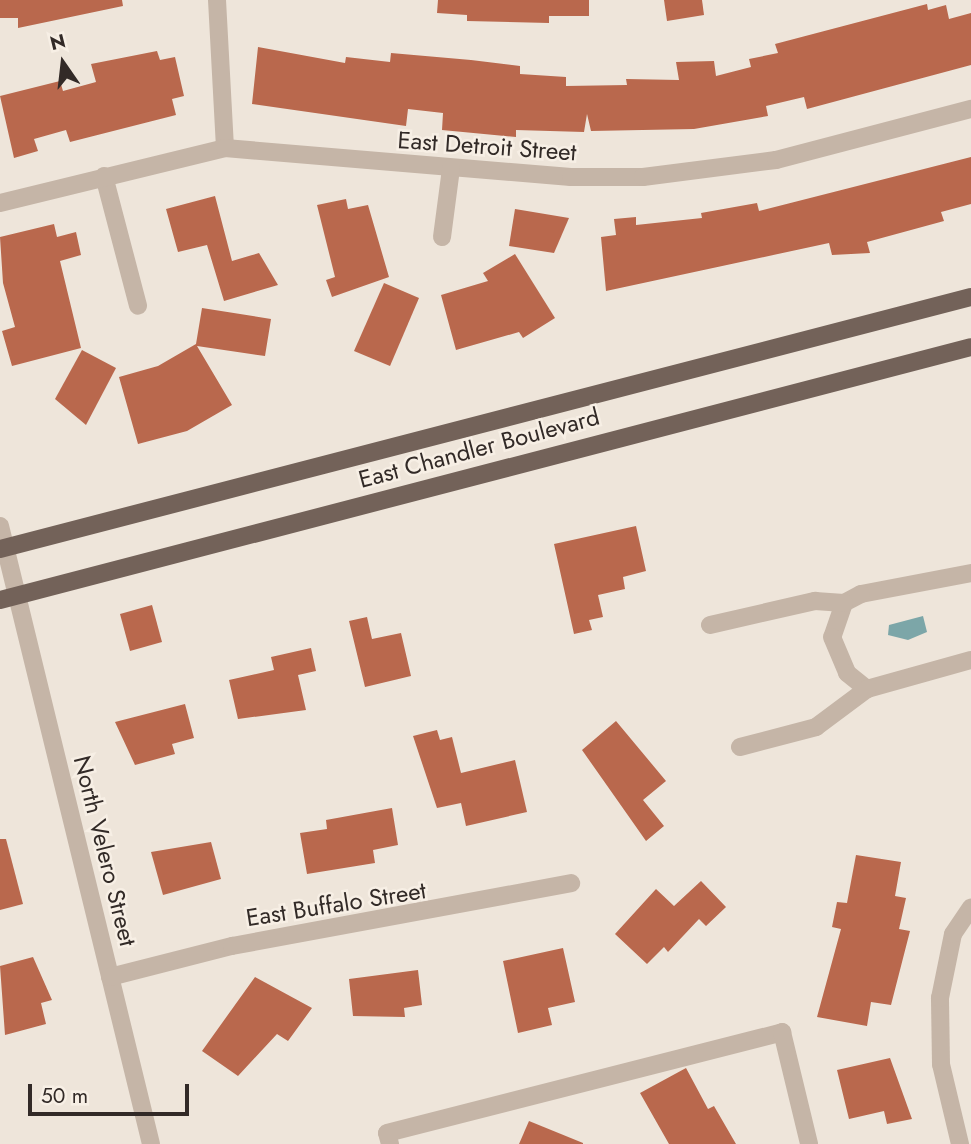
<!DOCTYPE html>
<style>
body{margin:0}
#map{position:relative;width:971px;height:1144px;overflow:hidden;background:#eee5da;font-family:Jost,sans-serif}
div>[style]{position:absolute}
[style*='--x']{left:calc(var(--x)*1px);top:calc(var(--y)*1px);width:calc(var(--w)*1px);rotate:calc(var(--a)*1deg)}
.water>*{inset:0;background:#7ca6a8}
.building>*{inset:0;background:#b9684d}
.minor>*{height:18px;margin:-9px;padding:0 9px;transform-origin:9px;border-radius:9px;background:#c5b5a7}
.major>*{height:18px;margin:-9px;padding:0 9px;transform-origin:9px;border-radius:9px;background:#736259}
span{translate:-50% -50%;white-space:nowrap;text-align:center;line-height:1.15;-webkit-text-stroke:5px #f7efe5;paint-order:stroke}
.street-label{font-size:24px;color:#322a27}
.north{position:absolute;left:28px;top:28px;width:70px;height:70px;-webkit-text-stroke:5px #f7efe5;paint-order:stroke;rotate:346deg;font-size:19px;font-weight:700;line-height:28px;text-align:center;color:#322a27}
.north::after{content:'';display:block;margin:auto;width:24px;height:32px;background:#322a27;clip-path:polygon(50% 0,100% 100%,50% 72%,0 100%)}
.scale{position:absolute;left:28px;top:1084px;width:161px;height:32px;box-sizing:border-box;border:4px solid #322a27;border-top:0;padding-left:9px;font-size:21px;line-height:24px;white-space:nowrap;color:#322a27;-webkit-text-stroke:5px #f7efe5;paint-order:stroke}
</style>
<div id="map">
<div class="water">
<i style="clip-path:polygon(923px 616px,927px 632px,908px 640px,888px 635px,889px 625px)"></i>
</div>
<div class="building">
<i style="clip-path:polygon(0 0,122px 0,123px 6px,18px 28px,18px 18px,0 18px)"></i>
<i style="clip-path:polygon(438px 0,589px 0,589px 16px,549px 16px,549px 23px,467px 21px,467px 15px,437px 13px)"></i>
<i style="clip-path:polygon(664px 0,702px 0,704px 15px,667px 21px)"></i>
<i style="clip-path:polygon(927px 4px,928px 10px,946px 5px,949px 19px,971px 13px,971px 65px,807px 109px,804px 97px,766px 106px,768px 116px,694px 129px,591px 131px,587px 114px,584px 132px,516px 130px,516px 137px,442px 130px,443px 113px,408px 109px,406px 126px,252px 104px,258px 47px,345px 63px,346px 57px,390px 62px,391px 53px,471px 60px,520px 66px,520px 74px,566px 77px,566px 86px,627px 85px,626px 79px,679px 80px,676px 62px,714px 61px,716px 76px,751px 67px,749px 59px,778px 53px,775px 44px)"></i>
<i style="clip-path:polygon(157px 51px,160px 60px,175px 57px,184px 96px,172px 99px,176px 115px,70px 142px,66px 130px,34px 139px,38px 151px,14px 158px,0 96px,60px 81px,63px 91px,96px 82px,91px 64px)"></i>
<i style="clip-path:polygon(971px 157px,971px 204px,941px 212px,944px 221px,867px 242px,870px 253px,832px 255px,829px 243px,606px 291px,601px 237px,616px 235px,614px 219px,636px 217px,636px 225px,702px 218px,701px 213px,757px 203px,759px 211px)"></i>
<i style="clip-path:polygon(215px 196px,232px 261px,259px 253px,278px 285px,224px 301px,207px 245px,178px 252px,166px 209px)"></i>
<i style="clip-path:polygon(346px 199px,348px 209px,368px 205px,389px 277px,332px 297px,326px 280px,335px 277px,317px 205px)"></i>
<i style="clip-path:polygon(515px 209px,569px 218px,554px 253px,509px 246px)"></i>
<i style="clip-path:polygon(54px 224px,57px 237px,76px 232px,81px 255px,60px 261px,81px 348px,12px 366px,2px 331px,15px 327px,3px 283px,0 237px)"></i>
<i style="clip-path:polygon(515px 254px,555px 318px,523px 338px,519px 332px,456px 350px,441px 295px,488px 281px,483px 273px)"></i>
<i style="clip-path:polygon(384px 283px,419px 298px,390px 366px,354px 351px)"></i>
<i style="clip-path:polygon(202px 308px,271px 319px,265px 356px,197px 346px,232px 405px,187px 431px,138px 444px,119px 377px,158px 366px,196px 344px)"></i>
<i style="clip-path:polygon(82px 350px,116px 368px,86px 425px,55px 399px)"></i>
<i style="clip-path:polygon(636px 526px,646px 571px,623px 577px,625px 589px,598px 595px,603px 617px,589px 620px,592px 630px,574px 634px,554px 544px)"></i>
<i style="clip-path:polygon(152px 605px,162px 642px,130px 651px,120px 614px)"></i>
<i style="clip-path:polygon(367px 617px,372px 639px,401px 633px,411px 676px,365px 687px,349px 621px)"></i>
<i style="clip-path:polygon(311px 648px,316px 671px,298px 675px,306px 710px,238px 719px,229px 680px,274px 670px,271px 657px)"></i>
<i style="clip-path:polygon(185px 704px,194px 738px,172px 744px,175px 754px,135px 765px,115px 722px)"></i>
<i style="clip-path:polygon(616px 721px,666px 781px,643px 800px,664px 826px,646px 841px,582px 750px)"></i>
<i style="clip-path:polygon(437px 730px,440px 740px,452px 737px,461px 773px,515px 760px,527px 812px,466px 826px,461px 803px,437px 808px,413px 736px)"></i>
<i style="clip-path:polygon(392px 808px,398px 845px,373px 850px,375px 863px,307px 874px,300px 833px,327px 829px,326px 820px)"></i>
<i style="clip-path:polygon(0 839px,6px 839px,23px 904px,0 910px)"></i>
<i style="clip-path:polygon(211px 842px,221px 879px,163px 895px,151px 852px)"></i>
<i style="clip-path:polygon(856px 855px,901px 862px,895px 896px,906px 898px,899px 929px,910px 931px,891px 1005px,871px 1002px,867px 1026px,817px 1017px,841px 929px,832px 927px,837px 902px,847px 903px)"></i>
<i style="clip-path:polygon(701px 881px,726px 907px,706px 926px,699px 919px,668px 952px,664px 947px,647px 964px,615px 934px,656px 889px,674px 906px)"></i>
<i style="clip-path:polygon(563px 948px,575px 1002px,548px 1008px,552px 1025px,518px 1033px,503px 961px)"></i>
<i style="clip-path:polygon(33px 957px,52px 1000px,41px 1003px,46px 1024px,5px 1035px,0 966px)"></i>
<i style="clip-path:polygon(418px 970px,422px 1005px,404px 1008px,405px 1017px,353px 1016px,349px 979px)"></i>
<i style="clip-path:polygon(255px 977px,312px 1008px,288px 1041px,277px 1034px,238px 1076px,202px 1051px)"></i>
<i style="clip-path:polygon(890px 1058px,912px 1119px,887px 1124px,884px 1111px,849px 1119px,837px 1070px)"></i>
<i style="clip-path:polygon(686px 1068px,708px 1109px,714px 1106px,736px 1144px,669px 1144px,640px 1093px)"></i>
<i style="clip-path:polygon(529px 1121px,583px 1143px,583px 1144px,519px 1144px)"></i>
</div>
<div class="minor">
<i style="--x:217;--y:0;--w:148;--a:86.9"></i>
<i style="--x:104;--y:176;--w:134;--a:75.3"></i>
<i style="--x:0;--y:203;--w:232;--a:-13.7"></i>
<i style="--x:225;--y:148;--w:347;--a:4.8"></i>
<i style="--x:571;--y:177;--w:72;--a:0"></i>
<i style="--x:643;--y:177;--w:134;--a:-7.3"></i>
<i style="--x:776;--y:160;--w:202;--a:-14.7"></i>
<i style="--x:442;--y:237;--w:69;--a:-82.5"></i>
<i style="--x:0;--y:526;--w:636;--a:76.27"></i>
<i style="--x:971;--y:573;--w:112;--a:169.2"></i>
<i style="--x:861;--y:594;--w:19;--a:152"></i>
<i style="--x:844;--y:603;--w:36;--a:109"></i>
<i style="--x:832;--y:637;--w:39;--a:67"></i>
<i style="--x:847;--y:673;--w:26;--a:39"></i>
<i style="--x:867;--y:689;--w:108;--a:-15.6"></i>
<i style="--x:710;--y:625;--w:108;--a:-12.9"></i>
<i style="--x:815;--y:601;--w:29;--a:4"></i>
<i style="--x:740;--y:747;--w:79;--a:-14.7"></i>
<i style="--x:816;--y:727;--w:64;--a:-36.7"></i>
<i style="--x:110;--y:977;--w:126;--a:-14.3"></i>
<i style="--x:232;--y:946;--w:345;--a:-10.5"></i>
<i style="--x:390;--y:1144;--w:11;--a:-105"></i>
<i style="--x:387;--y:1133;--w:408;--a:-14.3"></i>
<i style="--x:782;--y:1032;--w:115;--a:76.4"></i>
<i style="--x:960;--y:1144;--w:82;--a:-103.4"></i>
<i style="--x:941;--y:1064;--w:66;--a:-90.9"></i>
<i style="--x:940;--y:998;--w:65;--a:-78.5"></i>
<i style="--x:953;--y:934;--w:32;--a:-56"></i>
</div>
<div class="major">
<i style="--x:0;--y:549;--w:1003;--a:-14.55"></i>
<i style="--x:0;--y:600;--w:1003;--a:-14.6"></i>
</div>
<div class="street-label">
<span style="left:487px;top:146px;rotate:4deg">East Detroit Street</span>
<span style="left:479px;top:448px;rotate:-15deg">East Chandler Boulevard</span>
<span style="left:105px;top:851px;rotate:76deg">North Velero Street</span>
<span style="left:336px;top:904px;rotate:-9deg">East Buffalo Street</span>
</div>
<div class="north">N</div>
<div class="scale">50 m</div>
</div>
